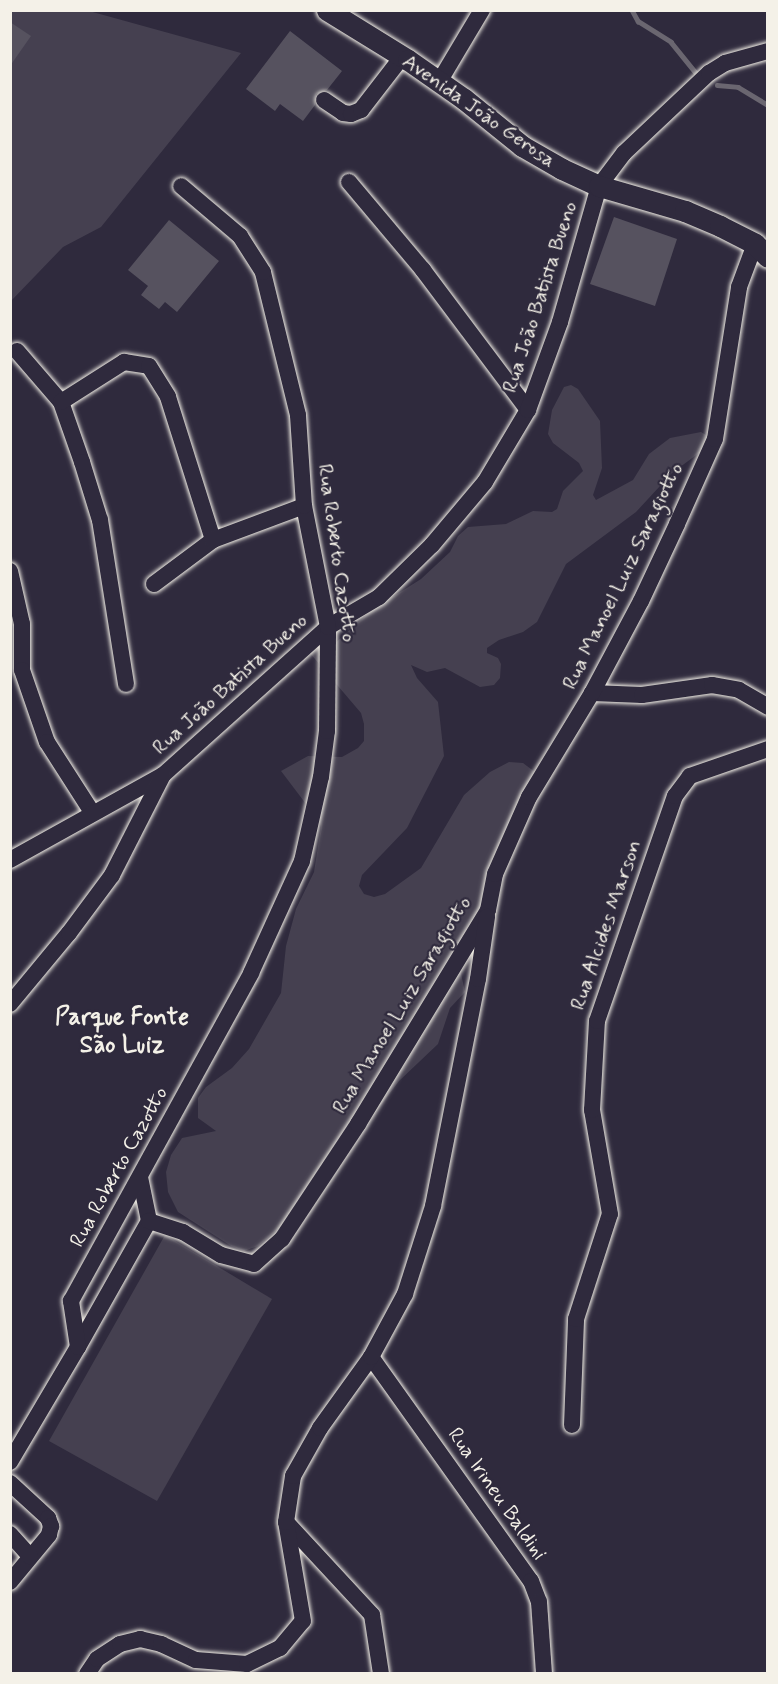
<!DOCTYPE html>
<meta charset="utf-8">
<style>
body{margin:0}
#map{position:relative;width:778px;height:1684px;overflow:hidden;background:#2f2a3d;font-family:Mynerve,sans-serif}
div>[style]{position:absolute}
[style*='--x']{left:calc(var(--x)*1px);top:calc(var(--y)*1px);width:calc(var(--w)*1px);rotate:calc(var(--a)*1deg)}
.green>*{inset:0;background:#454050}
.stream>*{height:4.5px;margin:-2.25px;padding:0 2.25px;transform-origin:2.25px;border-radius:2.25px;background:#6a6670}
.building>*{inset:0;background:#56525f}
.roads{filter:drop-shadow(0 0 2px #f4f1e8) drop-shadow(0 0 2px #f4f1e8)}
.minor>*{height:16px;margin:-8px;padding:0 8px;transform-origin:8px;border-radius:8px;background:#2f2a3d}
.major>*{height:21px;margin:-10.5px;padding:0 10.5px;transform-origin:10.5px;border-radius:10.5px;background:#2f2a3d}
span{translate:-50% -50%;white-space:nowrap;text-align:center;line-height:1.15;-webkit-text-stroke:4.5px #2f2a3d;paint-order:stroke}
.street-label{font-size:21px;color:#f4f1e8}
.quarter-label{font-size:24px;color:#f4f1e8;font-weight:700}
.frame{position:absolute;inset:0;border:12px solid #f4f1e8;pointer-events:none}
</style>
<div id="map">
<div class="green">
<i style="clip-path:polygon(11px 11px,89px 11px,241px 53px,101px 227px,63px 247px,11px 301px)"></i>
<i style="clip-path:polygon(571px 385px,578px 389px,600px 421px,602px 468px,593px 495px,596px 500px,633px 480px,649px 454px,670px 438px,701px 432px,706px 435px,708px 442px,703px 450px,672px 473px,636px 512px,566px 564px,537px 622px,523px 632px,499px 640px,487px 648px,487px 653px,498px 658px,501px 664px,500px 678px,494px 685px,480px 687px,445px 668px,427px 672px,411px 665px,417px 678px,438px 702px,444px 756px,407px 828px,362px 875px,359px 886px,364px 894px,374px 897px,385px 894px,421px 868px,464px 795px,490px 772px,509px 762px,523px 763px,535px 772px,460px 969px,465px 992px,450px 1008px,438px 1044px,399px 1081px,302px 1209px,258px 1246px,244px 1251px,231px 1246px,178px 1212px,168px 1192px,166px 1172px,171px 1155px,182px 1138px,216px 1131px,198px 1118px,198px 1098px,206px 1087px,232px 1068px,249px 1049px,281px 993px,286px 946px,296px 909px,314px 872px,321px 827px,318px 812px,306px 804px,281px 771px,308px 756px,342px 757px,358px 748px,364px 741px,364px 724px,361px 713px,309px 652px,332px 646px,372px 610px,421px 579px,450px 552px,458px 536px,468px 527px,506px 524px,533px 511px,552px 512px,557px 509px,563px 491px,583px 471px,579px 463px,553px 443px,548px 434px,552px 410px,564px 387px)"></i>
<i style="clip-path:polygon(165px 1235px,272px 1299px,157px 1501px,49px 1441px)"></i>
</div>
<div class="stream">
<i style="--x:632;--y:10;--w:13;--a:61"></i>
<i style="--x:638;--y:21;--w:39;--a:32"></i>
<i style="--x:671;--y:42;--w:40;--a:51"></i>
<i style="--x:717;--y:85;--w:21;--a:5"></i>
<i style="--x:738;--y:87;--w:35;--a:31"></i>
</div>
<div class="building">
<i style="clip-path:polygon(10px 22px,31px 36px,10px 66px)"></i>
<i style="clip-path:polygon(290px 31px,342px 71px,327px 90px,316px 94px,315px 105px,303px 121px,280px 104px,275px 111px,246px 89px)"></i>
<i style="clip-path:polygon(614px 217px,677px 239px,655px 306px,590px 284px)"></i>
<i style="clip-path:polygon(169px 220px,219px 261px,177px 312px,165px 302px,159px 309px,141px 295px,148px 286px,128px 270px)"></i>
</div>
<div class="roads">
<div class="minor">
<i style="--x:439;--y:82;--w:84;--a:-59.2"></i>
<i style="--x:324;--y:100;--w:23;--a:34"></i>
<i style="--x:343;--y:113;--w:8;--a:7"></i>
<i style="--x:351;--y:114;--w:11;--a:-22"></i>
<i style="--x:361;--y:110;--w:67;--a:-52.3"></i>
<i style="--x:349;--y:182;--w:115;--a:49.9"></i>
<i style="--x:423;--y:270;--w:175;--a:53.1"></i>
<i style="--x:17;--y:351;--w:67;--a:49.2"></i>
<i style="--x:61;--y:402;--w:64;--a:70.7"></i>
<i style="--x:82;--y:462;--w:61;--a:72.8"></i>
<i style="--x:100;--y:520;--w:166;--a:81"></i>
<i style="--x:61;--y:402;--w:75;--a:-32.4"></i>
<i style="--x:124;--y:362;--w:25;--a:9"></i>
<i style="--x:149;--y:366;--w:36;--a:58"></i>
<i style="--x:168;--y:397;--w:150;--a:72.5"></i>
<i style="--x:10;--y:571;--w:54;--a:77.2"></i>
<i style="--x:22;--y:624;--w:46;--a:90"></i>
<i style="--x:22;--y:670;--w:76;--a:70.9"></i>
<i style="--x:47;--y:742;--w:83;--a:57.3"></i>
<i style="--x:154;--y:584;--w:74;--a:-36.7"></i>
<i style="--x:213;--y:540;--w:97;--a:-20.5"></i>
<i style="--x:592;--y:693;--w:50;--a:2.3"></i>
<i style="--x:642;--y:695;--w:71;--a:-8.1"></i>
<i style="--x:712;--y:685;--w:27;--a:10"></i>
<i style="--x:739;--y:690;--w:34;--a:30"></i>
<i style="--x:10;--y:860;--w:175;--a:-29.1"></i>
<i style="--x:163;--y:775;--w:222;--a:-41.9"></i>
<i style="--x:328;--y:627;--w:59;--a:-30.5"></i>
<i style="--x:379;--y:597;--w:74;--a:-44.5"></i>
<i style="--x:432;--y:545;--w:82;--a:-49.9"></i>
<i style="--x:485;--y:482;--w:84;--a:-59.2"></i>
<i style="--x:528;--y:410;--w:94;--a:-70"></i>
<i style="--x:560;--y:322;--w:141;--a:-74"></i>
<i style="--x:599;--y:186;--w:41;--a:-52.9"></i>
<i style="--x:624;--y:153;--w:117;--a:-43.3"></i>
<i style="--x:709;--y:73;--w:19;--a:-32"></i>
<i style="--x:725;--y:63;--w:45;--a:-15.6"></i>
<i style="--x:10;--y:1004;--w:92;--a:-50.3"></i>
<i style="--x:69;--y:933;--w:72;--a:-53.4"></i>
<i style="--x:112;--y:875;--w:112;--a:-63"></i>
<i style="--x:140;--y:1177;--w:45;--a:78.4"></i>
<i style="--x:78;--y:1347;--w:145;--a:-60.6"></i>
<i style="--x:149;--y:1221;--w:36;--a:18"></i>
<i style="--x:183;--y:1232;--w:44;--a:31.2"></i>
<i style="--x:221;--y:1255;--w:34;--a:15"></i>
<i style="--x:254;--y:1264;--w:38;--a:-42"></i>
<i style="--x:282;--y:1239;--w:138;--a:-56.5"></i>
<i style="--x:358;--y:1124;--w:250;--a:-58.7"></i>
<i style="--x:488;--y:910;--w:37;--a:-79"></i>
<i style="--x:495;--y:874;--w:84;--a:-66.2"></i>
<i style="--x:529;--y:797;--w:122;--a:-58.8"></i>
<i style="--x:592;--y:693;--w:104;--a:-62"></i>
<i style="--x:641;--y:601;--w:85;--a:-64.9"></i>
<i style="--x:677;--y:524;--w:93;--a:-65.9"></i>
<i style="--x:715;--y:439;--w:154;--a:-81"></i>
<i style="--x:739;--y:287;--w:46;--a:-69.6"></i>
<i style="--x:371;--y:1357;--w:275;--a:54.5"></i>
<i style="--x:531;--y:1581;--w:22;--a:69"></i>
<i style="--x:539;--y:1602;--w:72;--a:86"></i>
<i style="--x:572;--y:1425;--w:106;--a:-87.8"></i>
<i style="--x:576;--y:1319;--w:110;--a:-72.1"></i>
<i style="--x:610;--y:1214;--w:106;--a:-99.8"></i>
<i style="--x:592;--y:1110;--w:89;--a:-86.8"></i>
<i style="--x:597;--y:1021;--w:238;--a:-70.9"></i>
<i style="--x:675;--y:796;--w:25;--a:-53"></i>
<i style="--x:690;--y:776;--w:83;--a:-19.1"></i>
<i style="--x:10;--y:1462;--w:134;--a:-59.4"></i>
<i style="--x:78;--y:1347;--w:47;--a:-98.7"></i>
<i style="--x:71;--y:1301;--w:374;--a:-61.2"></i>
<i style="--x:251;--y:973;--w:123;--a:-65.5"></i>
<i style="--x:302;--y:861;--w:86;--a:-77.3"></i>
<i style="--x:321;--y:777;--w:46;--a:-82.6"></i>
<i style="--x:327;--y:731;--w:104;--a:-89.4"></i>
<i style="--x:328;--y:627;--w:123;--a:-101.2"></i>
<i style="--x:304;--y:506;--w:91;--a:-93.8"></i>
<i style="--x:298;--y:415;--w:147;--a:-103.8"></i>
<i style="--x:263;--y:272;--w:43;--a:-122.6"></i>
<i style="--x:240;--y:236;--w:77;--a:-139.7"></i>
<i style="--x:10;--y:1483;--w:52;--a:42.6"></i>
<i style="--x:48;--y:1518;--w:9;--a:69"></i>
<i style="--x:51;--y:1526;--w:9;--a:103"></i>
<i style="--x:49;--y:1535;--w:61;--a:129.7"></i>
<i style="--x:286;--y:1522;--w:127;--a:47.2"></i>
<i style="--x:372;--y:1615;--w:60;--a:81.3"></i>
<i style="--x:10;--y:1534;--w:30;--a:48"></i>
<i style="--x:87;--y:1674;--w:18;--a:-56"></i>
<i style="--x:97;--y:1659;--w:27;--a:-33"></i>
<i style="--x:120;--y:1644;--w:21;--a:-14"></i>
<i style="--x:140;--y:1639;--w:22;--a:13"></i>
<i style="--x:161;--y:1644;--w:38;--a:25"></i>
<i style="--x:196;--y:1660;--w:51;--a:4.5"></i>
<i style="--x:247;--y:1664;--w:37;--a:-26"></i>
<i style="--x:280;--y:1648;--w:35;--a:-50"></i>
<i style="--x:303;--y:1621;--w:100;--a:-99.7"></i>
<i style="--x:286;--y:1522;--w:47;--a:-81.3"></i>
<i style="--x:293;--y:1476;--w:55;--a:-60.6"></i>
<i style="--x:320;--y:1428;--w:87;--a:-54.3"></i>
<i style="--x:371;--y:1357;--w:72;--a:-61.6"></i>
<i style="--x:405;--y:1294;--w:92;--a:-72.3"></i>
<i style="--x:433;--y:1206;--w:231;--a:-78.8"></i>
<i style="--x:478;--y:979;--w:63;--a:-81.7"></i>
</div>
<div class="major">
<i style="--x:327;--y:10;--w:95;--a:31.7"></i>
<i style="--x:408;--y:60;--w:68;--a:34.9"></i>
<i style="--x:464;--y:99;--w:75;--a:39"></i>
<i style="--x:522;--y:146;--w:46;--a:29.9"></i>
<i style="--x:562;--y:169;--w:41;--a:24.7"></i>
<i style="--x:599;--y:186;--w:90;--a:16.2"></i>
<i style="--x:685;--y:211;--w:38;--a:23"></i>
<i style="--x:720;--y:226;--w:39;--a:27"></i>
<i style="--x:755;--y:244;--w:18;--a:45"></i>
</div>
</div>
<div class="street-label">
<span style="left:479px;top:111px;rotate:35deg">Avenida João Gerosa</span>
<span style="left:540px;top:297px;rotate:-72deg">Rua João Batista Bueno</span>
<span style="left:337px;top:553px;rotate:82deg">Rua Roberto Cazotto</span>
<span style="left:623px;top:576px;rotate:-64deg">Rua Manoel Luiz Saragiotto</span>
<span style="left:230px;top:684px;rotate:-42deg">Rua João Batista Bueno</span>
<span style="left:606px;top:925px;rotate:-71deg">Rua Alcides Marson</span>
<span style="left:402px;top:1005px;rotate:-59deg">Rua Manoel Luiz Saragiotto</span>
<span style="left:119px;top:1167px;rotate:-61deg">Rua Roberto Cazotto</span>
<span style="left:497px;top:1494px;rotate:55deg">Rua Irineu Baldini</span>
</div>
<div class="quarter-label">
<span style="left:122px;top:1032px">Parque Fonte<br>São Luiz</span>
</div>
<div class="frame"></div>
</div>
